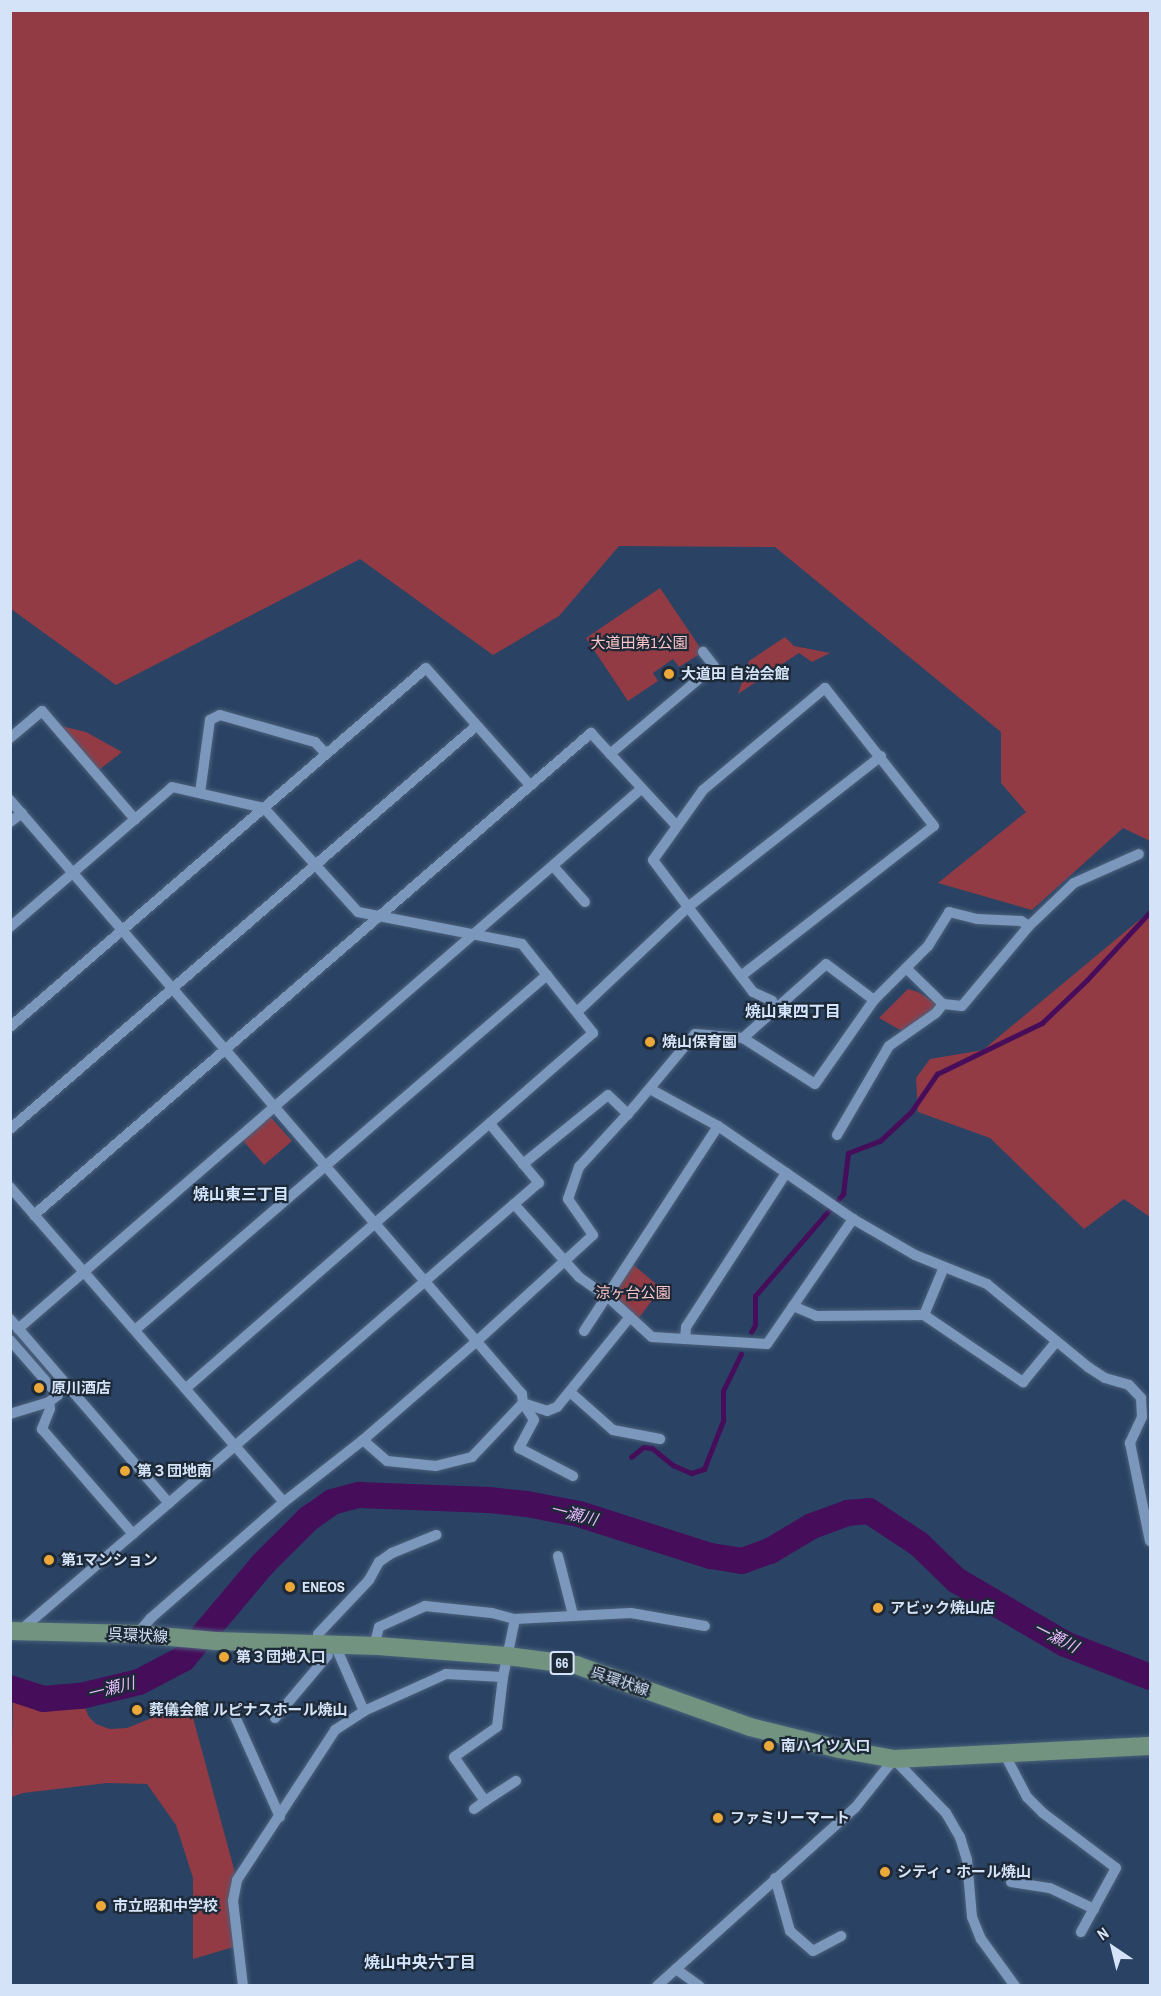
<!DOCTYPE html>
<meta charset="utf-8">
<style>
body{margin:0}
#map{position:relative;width:1161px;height:1996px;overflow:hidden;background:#2a4364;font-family:"Archivo Narrow","Noto Sans JP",sans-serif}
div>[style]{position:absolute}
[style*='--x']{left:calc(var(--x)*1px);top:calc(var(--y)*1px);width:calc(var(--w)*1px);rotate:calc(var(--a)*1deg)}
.green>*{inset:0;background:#923b45}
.stream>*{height:4.5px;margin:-2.25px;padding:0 2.25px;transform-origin:2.25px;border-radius:2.25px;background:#460d5a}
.river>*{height:26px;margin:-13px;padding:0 13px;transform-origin:13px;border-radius:13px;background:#460d5a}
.roads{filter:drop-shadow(0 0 2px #4c617c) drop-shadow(0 0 2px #4c617c)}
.minor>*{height:10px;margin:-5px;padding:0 5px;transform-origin:5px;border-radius:5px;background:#7b97bc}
.major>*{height:18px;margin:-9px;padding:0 9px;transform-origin:9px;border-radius:9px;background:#71937f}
.dots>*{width:16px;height:16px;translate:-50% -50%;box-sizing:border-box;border:3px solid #1e2938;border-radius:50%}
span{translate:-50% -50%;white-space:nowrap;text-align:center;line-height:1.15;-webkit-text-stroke:4.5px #1e2938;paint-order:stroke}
.shield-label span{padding:2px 4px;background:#1e2938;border:2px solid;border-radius:4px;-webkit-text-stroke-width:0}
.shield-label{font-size:14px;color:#d4e3f7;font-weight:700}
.park-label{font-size:15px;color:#fec5c8}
.poi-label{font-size:15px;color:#d4e3f7;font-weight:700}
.left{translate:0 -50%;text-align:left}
.street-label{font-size:15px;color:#d4e3f7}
.neighbourhood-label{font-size:16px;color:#d2e5fd;font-weight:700}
.water-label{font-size:16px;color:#e6baf9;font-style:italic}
.frame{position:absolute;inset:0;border:12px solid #d4e3f7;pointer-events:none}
.north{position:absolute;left:1083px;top:1918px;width:60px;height:60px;-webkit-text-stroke:4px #1e2938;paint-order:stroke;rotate:325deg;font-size:16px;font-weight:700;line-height:24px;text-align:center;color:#d4e3f7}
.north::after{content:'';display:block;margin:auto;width:21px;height:27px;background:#d4e3f7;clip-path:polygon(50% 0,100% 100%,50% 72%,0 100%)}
</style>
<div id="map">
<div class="green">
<i style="clip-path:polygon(11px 10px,1150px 11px,1150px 841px,1123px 828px,1032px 910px,938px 883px,1026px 812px,1001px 783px,1001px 732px,775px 547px,619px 546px,559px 616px,493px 655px,360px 559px,116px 685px,11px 609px)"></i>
<i style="clip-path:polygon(660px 588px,703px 652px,679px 667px,673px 659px,653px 673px,658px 681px,628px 701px,586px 638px)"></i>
<i style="clip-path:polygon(785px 637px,794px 646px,830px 653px,812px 662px,799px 653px,738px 694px,749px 661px)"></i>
<i style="clip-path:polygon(53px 724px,86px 732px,122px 752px,95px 773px)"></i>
<i style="clip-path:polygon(1150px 911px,1150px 1217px,1124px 1199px,1084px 1229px,990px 1138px,918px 1112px,916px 1078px,930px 1059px,983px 1050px)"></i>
<i style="clip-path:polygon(908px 989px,918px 992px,936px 1003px,932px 1012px,902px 1031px,879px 1018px)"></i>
<i style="clip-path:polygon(267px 1113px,292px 1141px,264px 1165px,240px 1137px)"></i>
<i style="clip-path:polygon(630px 1262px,661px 1288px,636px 1322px,608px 1297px)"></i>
<i style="clip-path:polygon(13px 1698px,43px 1707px,83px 1703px,89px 1717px,96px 1724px,110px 1729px,127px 1728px,189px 1703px,237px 1880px,237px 1946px,193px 1959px,193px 1878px,176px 1825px,147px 1784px,107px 1783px,23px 1793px,11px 1797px)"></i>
</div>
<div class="stream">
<i style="--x:751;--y:1332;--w:8;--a:-60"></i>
<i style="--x:755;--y:1325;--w:29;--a:-90"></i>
<i style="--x:755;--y:1296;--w:135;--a:-49.2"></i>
<i style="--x:843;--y:1194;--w:41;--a:-83"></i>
<i style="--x:848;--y:1153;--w:34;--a:-21"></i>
<i style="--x:880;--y:1141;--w:42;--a:-43.1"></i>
<i style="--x:911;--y:1112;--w:46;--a:-55.6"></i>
<i style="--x:937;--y:1074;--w:117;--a:-25.9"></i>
<i style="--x:1042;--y:1023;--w:62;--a:-43.7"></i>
<i style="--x:1087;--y:980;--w:93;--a:-47.2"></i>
<i style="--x:631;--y:1457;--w:16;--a:-38"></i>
<i style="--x:644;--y:1447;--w:8;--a:7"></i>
<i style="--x:652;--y:1448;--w:27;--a:39"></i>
<i style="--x:673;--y:1465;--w:20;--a:24"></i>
<i style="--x:691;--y:1473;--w:14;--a:-17"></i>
<i style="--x:704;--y:1469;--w:52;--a:-68.4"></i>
<i style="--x:723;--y:1421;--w:30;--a:-90"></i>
<i style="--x:723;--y:1391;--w:41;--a:-64.1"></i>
</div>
<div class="river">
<i style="--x:10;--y:1688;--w:35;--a:18"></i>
<i style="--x:43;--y:1699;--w:38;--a:-5"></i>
<i style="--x:81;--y:1696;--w:60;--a:-13.6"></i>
<i style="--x:139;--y:1682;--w:50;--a:-27.6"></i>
<i style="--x:183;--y:1659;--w:124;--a:-49.9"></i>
<i style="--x:263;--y:1564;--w:64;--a:-45"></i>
<i style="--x:308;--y:1519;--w:29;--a:-35"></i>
<i style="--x:332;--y:1502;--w:28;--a:-15"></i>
<i style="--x:359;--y:1495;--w:130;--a:2.2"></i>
<i style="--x:489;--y:1500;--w:38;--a:6"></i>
<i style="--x:527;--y:1504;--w:53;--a:10.9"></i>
<i style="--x:579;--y:1514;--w:139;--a:17.7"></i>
<i style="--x:711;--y:1556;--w:31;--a:9"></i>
<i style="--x:742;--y:1561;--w:30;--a:-20"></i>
<i style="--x:770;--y:1551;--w:49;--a:-30.8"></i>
<i style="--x:812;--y:1526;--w:37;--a:-20"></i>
<i style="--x:847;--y:1513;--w:22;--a:-5"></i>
<i style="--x:869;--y:1511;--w:60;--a:33.4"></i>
<i style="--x:919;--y:1544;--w:52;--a:44.2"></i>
<i style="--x:956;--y:1580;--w:126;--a:30.4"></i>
<i style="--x:1065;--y:1644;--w:91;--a:21.2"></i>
</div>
<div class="roads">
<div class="minor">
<i style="--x:10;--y:738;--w:42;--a:-40.2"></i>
<i style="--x:42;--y:711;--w:143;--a:49.3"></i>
<i style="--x:610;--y:754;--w:136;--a:-40.2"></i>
<i style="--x:714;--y:666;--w:18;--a:-128"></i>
<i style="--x:200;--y:793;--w:74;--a:-82.2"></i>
<i style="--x:210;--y:720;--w:11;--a:-27"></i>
<i style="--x:220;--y:715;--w:99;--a:15.9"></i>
<i style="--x:315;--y:742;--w:16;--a:47"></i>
<i style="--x:10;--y:800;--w:784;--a:49.24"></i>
<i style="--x:522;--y:1394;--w:9;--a:84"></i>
<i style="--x:523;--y:1403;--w:74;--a:133.4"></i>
<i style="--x:472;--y:1457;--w:37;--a:166"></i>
<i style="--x:436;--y:1466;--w:49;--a:-174.2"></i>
<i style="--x:387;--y:1461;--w:32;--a:-139"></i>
<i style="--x:10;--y:822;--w:15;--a:-37"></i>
<i style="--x:553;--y:866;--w:48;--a:48.4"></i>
<i style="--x:10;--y:927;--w:214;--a:-40.8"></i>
<i style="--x:172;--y:787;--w:94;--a:12.9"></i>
<i style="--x:264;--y:808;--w:140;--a:47.9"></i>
<i style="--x:358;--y:912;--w:167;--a:11"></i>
<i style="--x:522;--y:944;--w:114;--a:51.4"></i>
<i style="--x:593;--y:1033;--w:541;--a:138.89"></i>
<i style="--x:906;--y:968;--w:52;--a:44.2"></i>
<i style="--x:943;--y:1004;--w:19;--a:6"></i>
<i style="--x:962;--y:1006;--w:104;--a:-50.1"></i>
<i style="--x:1029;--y:926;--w:62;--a:-43.7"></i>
<i style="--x:1074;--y:883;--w:71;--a:-24"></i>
<i style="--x:741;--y:976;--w:244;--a:-37.9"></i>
<i style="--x:934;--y:826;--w:176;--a:-128.3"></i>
<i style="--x:825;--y:688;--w:159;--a:140.1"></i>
<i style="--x:703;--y:790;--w:86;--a:125.5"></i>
<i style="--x:653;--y:860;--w:59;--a:53.3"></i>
<i style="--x:688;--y:907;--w:107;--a:52.6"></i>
<i style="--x:753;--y:992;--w:21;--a:25"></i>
<i style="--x:772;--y:1001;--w:7;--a:56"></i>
<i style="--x:577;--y:1012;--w:153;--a:-43.4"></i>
<i style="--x:688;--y:907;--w:245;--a:-38"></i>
<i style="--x:10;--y:1027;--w:549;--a:-40.79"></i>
<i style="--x:426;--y:668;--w:157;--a:48.4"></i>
<i style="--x:743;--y:1038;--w:85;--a:32.6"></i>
<i style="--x:815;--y:1084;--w:103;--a:-54.9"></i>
<i style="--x:874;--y:1000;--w:76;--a:-45"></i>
<i style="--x:928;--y:946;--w:40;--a:-58"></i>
<i style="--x:949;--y:912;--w:29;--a:14"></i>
<i style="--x:977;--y:919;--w:44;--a:2.6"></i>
<i style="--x:1021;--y:921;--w:9;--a:32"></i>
<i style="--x:650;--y:1089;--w:77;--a:28.6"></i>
<i style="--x:718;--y:1126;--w:164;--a:34.6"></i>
<i style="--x:853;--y:1219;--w:72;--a:30.1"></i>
<i style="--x:915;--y:1255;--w:78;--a:21.9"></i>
<i style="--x:987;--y:1284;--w:131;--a:39.4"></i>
<i style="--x:1088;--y:1367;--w:20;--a:33"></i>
<i style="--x:1105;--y:1378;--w:25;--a:16"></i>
<i style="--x:1129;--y:1385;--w:18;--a:47"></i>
<i style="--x:1141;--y:1398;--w:19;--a:87"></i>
<i style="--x:1142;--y:1417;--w:29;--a:115"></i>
<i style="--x:1130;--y:1443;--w:100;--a:78.5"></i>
<i style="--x:10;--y:1129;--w:616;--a:-40.85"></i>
<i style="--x:837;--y:1135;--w:103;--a:-59.7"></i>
<i style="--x:889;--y:1046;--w:57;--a:-35.1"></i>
<i style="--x:936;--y:1013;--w:11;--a:-52"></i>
<i style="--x:523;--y:1164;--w:109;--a:-39.1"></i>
<i style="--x:608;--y:1095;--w:28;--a:44"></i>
<i style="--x:10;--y:1187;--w:417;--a:49"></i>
<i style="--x:514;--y:1204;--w:98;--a:48.3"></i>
<i style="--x:579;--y:1277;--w:35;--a:35"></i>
<i style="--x:608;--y:1297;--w:59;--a:42.3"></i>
<i style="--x:652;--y:1337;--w:115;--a:3.5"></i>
<i style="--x:767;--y:1344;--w:152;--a:-55.5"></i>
<i style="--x:34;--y:1215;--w:737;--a:-40.87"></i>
<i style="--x:591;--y:733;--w:125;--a:47.3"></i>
<i style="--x:793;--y:1306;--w:25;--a:23"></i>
<i style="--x:816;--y:1316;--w:108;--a:-0.5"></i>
<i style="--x:924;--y:1315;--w:120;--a:34.1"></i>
<i style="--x:1023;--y:1382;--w:52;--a:-50.5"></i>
<i style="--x:924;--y:1315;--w:52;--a:-67.4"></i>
<i style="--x:10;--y:1319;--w:243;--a:49.2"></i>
<i style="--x:169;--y:1503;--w:195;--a:139.4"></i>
<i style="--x:18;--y:1329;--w:824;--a:-40.92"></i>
<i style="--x:135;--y:1330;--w:544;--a:-40.75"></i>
<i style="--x:584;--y:1331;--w:245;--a:-56.8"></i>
<i style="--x:685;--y:1339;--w:12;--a:-85"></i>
<i style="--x:686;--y:1327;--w:184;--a:-57"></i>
<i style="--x:10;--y:1340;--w:73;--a:48.9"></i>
<i style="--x:58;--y:1395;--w:11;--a:142"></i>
<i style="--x:49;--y:1402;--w:41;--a:162.9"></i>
<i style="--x:570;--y:1392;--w:57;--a:41.5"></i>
<i style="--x:613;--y:1430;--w:48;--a:10.8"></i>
<i style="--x:49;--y:1402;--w:7;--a:82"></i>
<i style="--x:50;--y:1409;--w:22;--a:112"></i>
<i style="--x:42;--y:1429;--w:139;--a:49.1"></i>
<i style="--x:523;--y:1403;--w:25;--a:18"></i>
<i style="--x:547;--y:1411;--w:11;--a:-22"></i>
<i style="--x:557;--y:1407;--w:116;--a:-51"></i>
<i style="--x:523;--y:1403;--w:20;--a:57"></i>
<i style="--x:534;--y:1420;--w:32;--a:118"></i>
<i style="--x:519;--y:1448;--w:61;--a:27.4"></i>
<i style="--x:169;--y:1503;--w:489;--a:-40.9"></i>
<i style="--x:539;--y:1183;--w:77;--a:-129.7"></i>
<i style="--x:558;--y:1556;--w:61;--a:75.7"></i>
<i style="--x:515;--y:1619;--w:59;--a:101.7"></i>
<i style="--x:503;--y:1677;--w:50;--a:96.8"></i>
<i style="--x:497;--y:1727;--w:52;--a:145.1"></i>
<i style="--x:454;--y:1757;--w:54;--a:54.8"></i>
<i style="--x:485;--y:1801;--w:37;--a:-33"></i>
<i style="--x:137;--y:1634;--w:21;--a:-49"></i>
<i style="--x:151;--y:1618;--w:176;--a:-41.1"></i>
<i style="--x:284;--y:1502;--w:100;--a:-38.1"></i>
<i style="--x:363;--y:1440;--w:151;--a:-41"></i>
<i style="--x:477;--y:1341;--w:157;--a:-42.4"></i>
<i style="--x:593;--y:1235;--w:44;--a:-124.8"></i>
<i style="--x:568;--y:1199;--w:34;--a:-71"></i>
<i style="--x:579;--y:1167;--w:81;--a:-47.5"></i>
<i style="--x:634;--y:1107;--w:95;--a:-50.1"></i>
<i style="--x:695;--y:1034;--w:48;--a:4.8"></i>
<i style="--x:743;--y:1038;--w:111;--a:-41.7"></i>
<i style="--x:826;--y:964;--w:60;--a:36.9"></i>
<i style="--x:318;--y:1634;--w:74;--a:-46.6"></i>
<i style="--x:369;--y:1580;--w:21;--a:-61"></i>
<i style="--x:379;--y:1562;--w:16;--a:-35"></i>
<i style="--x:392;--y:1553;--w:48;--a:-22.2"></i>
<i style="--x:335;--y:1645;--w:72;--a:66.3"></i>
<i style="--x:378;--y:1646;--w:7;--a:-106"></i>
<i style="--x:376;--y:1639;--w:12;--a:-76"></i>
<i style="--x:379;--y:1627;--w:51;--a:-24.5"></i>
<i style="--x:425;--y:1606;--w:67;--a:6"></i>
<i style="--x:492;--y:1613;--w:24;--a:15"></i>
<i style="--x:515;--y:1619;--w:116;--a:-3"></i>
<i style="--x:631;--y:1613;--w:75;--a:10"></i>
<i style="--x:233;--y:1712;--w:115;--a:65.9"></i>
<i style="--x:275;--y:1718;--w:82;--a:-49.9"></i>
<i style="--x:1004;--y:1753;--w:50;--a:62.4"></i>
<i style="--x:1027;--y:1797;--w:23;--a:45"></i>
<i style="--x:1043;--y:1813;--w:91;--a:37"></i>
<i style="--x:1116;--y:1868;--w:73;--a:118.7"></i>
<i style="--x:474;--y:1809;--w:14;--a:-36"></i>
<i style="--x:775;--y:1878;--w:55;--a:74.2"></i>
<i style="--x:790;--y:1931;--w:30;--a:41"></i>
<i style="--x:813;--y:1951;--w:32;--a:-28"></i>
<i style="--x:1011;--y:1882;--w:39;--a:9"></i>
<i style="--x:1050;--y:1888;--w:49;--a:25.5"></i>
<i style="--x:676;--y:1969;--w:29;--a:36"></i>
<i style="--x:243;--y:1986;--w:86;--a:-96.7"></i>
<i style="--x:233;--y:1901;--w:21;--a:-79"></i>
<i style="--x:237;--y:1880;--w:179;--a:-56.8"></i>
<i style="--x:335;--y:1730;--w:35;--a:-33"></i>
<i style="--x:364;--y:1711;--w:90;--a:-24.3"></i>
<i style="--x:446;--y:1674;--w:57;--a:3"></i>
<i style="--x:657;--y:1986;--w:266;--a:-42"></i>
<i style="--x:855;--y:1808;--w:63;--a:-51.5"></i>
<i style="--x:894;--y:1759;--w:75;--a:46.1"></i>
<i style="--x:946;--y:1813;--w:28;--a:60"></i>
<i style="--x:960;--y:1837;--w:24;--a:73"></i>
<i style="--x:967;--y:1860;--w:57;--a:85"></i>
<i style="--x:972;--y:1917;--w:24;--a:68"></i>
<i style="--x:981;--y:1939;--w:58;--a:54.1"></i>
</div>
<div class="major">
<i style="--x:10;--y:1631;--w:127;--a:1.4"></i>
<i style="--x:137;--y:1634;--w:79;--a:5.1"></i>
<i style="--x:216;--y:1641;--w:162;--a:1.8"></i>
<i style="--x:378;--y:1646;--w:129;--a:4.4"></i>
<i style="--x:507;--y:1656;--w:70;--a:7.4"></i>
<i style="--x:576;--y:1665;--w:185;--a:19.6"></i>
<i style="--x:750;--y:1727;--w:92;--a:13.9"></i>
<i style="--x:839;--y:1749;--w:56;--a:10.3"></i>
<i style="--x:894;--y:1759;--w:256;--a:-2.9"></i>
</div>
</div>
<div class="dots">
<i style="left:669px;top:674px;background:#eca93a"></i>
<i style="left:650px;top:1042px;background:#eca93a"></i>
<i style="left:39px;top:1388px;background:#eca93a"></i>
<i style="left:125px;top:1471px;background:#eca93a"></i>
<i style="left:49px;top:1560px;background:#eca93a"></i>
<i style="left:290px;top:1587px;background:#eca93a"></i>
<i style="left:878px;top:1608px;background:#eca93a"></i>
<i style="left:224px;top:1657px;background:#eca93a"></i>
<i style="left:137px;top:1710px;background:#eca93a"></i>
<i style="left:769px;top:1746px;background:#eca93a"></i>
<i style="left:718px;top:1818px;background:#eca93a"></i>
<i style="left:885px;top:1872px;background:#eca93a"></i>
<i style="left:101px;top:1906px;background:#eca93a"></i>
</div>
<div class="shield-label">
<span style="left:562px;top:1663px">66</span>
</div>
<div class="park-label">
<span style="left:639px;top:643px">大道田第1公園</span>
<span style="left:633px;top:1293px">涼ヶ台公園</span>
</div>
<div class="poi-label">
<span class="left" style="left:681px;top:674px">大道田 自治会館</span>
<span class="left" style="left:662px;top:1042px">焼山保育園</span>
<span class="left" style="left:51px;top:1388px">原川酒店</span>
<span class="left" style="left:137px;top:1471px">第３団地南</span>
<span class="left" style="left:61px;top:1560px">第1マンション</span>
<span class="left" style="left:302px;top:1587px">ENEOS</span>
<span class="left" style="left:890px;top:1608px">アビック焼山店</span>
<span class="left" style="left:236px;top:1657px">第３団地入口</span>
<span class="left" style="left:149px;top:1710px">葬儀会館 ルピナスホール焼山</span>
<span class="left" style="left:781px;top:1746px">南ハイツ入口</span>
<span class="left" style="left:730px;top:1818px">ファミリーマート</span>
<span class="left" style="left:897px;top:1872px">シティ・ホール焼山</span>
<span class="left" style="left:113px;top:1906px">市立昭和中学校</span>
</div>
<div class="street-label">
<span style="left:138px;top:1635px;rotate:3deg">呉環状線</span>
<span style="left:620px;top:1681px;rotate:19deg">呉環状線</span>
</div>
<div class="neighbourhood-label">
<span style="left:793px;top:1011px">焼山東四丁目</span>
<span style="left:241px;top:1194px">焼山東三丁目</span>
<span style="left:420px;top:1962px">焼山中央六丁目</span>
</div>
<div class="water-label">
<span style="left:574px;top:1514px;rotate:14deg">一瀬川</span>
<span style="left:1056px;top:1637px;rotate:27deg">一瀬川</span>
<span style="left:111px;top:1688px;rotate:-14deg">一瀬川</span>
</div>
<div class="frame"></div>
<div class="north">N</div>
</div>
